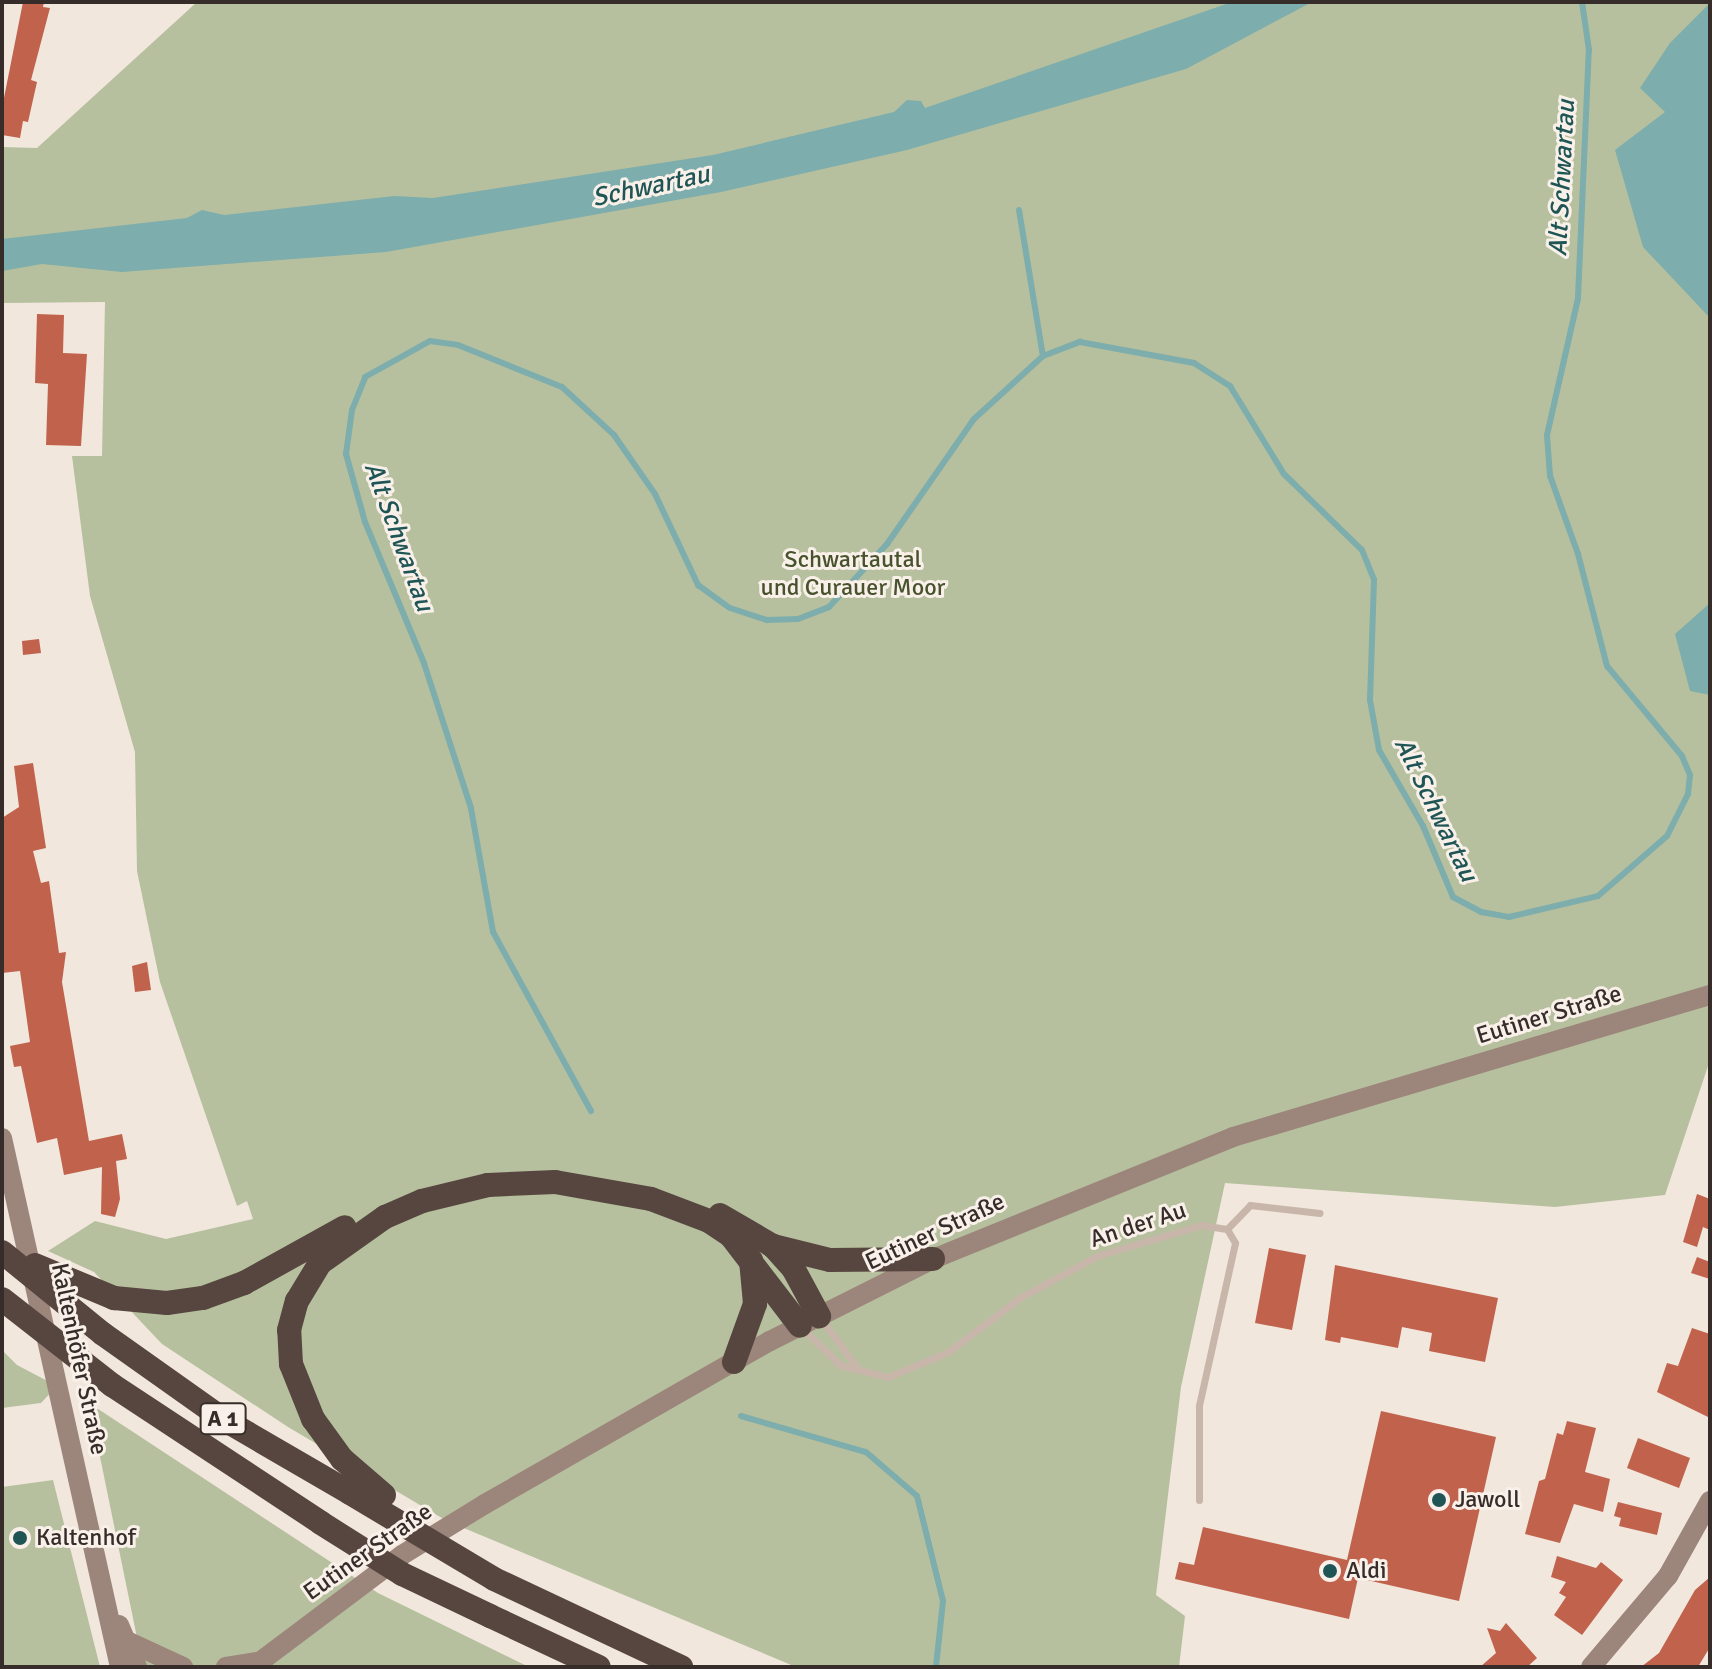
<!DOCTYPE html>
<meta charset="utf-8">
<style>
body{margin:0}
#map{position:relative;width:1712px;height:1669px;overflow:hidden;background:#f1e7dd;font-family:Signika,sans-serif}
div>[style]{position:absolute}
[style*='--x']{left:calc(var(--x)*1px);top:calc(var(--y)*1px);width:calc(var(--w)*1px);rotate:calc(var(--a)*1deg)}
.green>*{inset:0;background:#b6c09e}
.water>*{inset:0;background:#7dadac}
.stream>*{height:6px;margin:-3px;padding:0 3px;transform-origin:3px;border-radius:3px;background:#7dadac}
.building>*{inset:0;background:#c0624c}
.lane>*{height:7px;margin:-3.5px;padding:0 3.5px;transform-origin:3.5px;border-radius:3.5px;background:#c9b6aa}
.secondary>*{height:20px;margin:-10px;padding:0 10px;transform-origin:10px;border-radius:10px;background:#9c857b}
.highway>*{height:24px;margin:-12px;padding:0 12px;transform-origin:12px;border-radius:12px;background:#574640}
.highway-bridge>*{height:24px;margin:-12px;padding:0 12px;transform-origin:12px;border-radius:12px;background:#574640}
.dots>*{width:22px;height:22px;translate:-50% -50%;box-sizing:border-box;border:4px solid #f9f1e9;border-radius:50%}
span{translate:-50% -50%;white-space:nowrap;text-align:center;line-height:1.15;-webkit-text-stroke:6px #f9f1e9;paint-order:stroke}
.shield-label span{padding:2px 6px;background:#f9f1e9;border:2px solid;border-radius:6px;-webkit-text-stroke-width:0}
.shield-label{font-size:22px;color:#362c29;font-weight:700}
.park-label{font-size:24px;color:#48532e}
.street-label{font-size:24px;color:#362c29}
.poi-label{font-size:24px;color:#362c29}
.left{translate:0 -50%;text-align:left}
.water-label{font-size:26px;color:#205556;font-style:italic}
.frame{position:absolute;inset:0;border:4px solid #362c29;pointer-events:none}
</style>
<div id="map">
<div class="green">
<i style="clip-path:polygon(197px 2px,1710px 2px,1710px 1060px,1665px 1195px,1555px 1207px,1225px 1183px,1181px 1387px,1156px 1595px,1185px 1616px,1179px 1667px,796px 1667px,447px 1521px,288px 1427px,162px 1344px,94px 1272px,48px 1251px,95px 1221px,166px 1239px,253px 1219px,247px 1201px,237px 1206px,160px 982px,137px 871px,135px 752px,90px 596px,72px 456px,102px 456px,105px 302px,2px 303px,2px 147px,37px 148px)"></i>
<i style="clip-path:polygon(2px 1350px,17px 1365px,57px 1386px,41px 1403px,2px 1408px)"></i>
<i style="clip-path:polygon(89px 1403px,378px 1593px,529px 1667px,143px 1667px)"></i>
<i style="clip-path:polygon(53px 1480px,100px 1667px,2px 1667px,2px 1487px)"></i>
</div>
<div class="water">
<i style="clip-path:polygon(1232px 2px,1312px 2px,1186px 69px,907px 150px,721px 192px,386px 252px,122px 272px,42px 264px,2px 271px,2px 239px,187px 218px,202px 210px,224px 215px,394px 196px,433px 198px,713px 155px,894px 112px,907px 100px,921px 101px,925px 108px)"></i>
<i style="clip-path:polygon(1710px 3px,1710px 318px,1643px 247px,1615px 150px,1665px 112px,1640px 88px,1670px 43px)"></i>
<i style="clip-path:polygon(1710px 603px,1710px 695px,1690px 691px,1675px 634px)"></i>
</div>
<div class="stream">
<i style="--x:1019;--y:210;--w:148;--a:80.7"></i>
<i style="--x:591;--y:1111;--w:204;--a:-118.7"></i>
<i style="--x:493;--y:932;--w:126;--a:-100.1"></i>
<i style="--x:471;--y:808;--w:152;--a:-108"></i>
<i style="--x:424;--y:663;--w:153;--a:-112.7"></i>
<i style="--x:365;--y:522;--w:71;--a:-105.6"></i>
<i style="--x:346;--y:454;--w:44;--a:-82.2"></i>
<i style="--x:352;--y:410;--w:35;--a:-68"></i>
<i style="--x:365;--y:377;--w:74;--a:-29"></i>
<i style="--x:430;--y:341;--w:28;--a:8"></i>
<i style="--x:458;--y:345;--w:112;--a:22"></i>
<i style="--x:562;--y:387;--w:71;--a:42.7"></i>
<i style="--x:614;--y:435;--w:72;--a:55.2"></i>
<i style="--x:655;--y:494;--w:101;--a:64.7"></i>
<i style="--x:698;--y:585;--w:39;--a:36"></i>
<i style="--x:730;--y:608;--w:39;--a:18"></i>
<i style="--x:767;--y:620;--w:31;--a:-2"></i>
<i style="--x:798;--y:619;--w:33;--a:-21"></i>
<i style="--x:829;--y:607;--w:86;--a:-47.4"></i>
<i style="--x:887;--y:544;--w:152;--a:-55.2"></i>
<i style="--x:974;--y:419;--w:93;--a:-42.4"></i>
<i style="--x:1043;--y:356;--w:40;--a:-21"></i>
<i style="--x:1080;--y:342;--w:116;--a:10.4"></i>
<i style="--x:1194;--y:363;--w:43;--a:32.6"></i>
<i style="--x:1230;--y:386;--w:103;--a:58.5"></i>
<i style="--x:1284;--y:474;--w:109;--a:44.3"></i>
<i style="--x:1362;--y:550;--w:32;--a:68"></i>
<i style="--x:1374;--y:580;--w:120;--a:91.9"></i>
<i style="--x:1370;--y:700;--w:51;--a:79.8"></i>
<i style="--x:1379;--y:750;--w:88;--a:59.9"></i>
<i style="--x:1423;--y:826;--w:77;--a:67.1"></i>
<i style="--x:1453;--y:897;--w:32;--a:28"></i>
<i style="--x:1481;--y:912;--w:28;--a:10"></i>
<i style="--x:1509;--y:917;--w:91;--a:-13.3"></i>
<i style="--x:1598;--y:896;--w:91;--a:-41"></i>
<i style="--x:1667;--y:836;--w:47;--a:-63.4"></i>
<i style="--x:1688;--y:794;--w:19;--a:-84"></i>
<i style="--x:1690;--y:775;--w:21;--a:-113"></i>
<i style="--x:1682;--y:756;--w:117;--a:-129.8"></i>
<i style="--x:1607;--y:666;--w:116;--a:-104.5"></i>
<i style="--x:1578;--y:554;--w:83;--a:-109.7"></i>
<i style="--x:1550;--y:476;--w:41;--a:-94.2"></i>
<i style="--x:1547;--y:435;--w:140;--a:-77.2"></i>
<i style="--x:1578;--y:298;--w:248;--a:-87.5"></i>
<i style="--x:1589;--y:50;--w:49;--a:-98.3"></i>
<i style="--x:741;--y:1416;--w:130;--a:16.1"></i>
<i style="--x:866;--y:1452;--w:67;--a:40.8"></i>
<i style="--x:917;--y:1496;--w:108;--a:76.1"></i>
<i style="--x:943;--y:1601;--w:66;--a:96.1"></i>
</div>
<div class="building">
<i style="clip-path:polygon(23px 2px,44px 2px,43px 7px,50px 8px,31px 80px,37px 82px,28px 122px,23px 121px,20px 138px,2px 135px,2px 108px)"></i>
<i style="clip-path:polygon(37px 314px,64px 315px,63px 353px,87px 354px,81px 446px,46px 445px,48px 384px,35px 383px)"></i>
<i style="clip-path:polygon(39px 639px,41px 653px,23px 655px,22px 641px)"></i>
<i style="clip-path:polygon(33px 763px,46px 848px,33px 851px,41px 883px,49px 881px,59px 953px,66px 952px,62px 982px,89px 1141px,122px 1134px,127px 1159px,116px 1161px,120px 1199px,115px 1217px,101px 1214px,102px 1167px,64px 1175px,57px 1138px,37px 1143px,21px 1066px,14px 1067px,10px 1046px,30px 1042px,20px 971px,2px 973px,2px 818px,19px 807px,14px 766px)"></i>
<i style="clip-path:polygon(147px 962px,151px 990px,135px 992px,132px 966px)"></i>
<i style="clip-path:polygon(1697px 1194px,1710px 1199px,1710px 1230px,1703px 1227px,1697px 1247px,1683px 1242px)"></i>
<i style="clip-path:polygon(1269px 1248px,1306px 1255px,1292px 1330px,1255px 1323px)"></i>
<i style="clip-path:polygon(1697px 1257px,1710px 1262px,1710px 1279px,1691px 1273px)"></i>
<i style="clip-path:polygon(1335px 1265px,1498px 1298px,1485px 1362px,1429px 1351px,1432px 1333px,1402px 1327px,1398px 1348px,1341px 1337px,1340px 1343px,1325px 1340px)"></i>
<i style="clip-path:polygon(1692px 1328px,1710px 1334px,1710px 1418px,1657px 1392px,1667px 1363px,1678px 1366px)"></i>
<i style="clip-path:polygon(1381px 1411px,1496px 1437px,1459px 1601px,1358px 1578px,1349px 1619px,1175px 1579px,1179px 1562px,1194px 1565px,1203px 1527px,1347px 1560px)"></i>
<i style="clip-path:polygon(1567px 1421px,1596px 1428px,1585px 1472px,1610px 1479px,1603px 1512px,1574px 1504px,1560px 1543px,1525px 1534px,1539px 1481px,1545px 1479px,1557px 1433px,1563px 1435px)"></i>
<i style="clip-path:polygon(1638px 1438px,1690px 1458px,1679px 1488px,1627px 1468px)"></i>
<i style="clip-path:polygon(1618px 1502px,1662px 1513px,1657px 1535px,1619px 1526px,1621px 1518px,1614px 1516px)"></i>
<i style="clip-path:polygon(1557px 1556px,1596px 1568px,1601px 1562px,1623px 1580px,1582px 1635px,1554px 1615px,1566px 1597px,1559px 1593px,1566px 1582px,1551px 1577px)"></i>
<i style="clip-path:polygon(1710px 1577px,1710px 1647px,1698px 1667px,1641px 1667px,1659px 1653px,1695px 1590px)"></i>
<i style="clip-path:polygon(1506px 1623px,1537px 1658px,1527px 1667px,1480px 1667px,1496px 1653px,1487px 1628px,1500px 1631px)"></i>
</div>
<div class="lane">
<i style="--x:1227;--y:1229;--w:33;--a:-46"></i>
<i style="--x:1250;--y:1205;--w:70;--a:6.5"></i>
<i style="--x:821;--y:1319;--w:64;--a:53.3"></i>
<i style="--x:802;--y:1328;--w:53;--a:44.2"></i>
<i style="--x:840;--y:1365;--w:49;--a:14"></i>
<i style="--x:888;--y:1377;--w:65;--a:-22.6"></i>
<i style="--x:948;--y:1352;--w:91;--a:-37"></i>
<i style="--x:1021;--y:1297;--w:86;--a:-28.3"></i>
<i style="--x:1097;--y:1256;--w:109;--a:-16.6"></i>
<i style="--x:1201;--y:1225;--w:26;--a:9"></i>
<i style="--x:1227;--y:1229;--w:16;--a:60"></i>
<i style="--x:1235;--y:1243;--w:167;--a:102.5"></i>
<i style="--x:1199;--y:1406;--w:94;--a:90"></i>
</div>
<div class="secondary">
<i style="--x:2;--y:1138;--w:542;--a:77.43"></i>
<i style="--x:119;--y:1625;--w:46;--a:66.8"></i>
<i style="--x:127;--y:1641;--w:62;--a:24.9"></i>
<i style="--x:226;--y:1667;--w:32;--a:-9"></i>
<i style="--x:253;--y:1667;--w:186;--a:-36.9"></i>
<i style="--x:402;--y:1555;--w:97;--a:-31.6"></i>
<i style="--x:485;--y:1504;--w:328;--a:-29.8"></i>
<i style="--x:770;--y:1341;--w:182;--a:-26.7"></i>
<i style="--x:933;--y:1259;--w:324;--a:-22.1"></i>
<i style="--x:1233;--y:1137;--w:498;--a:-16.6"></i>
<i style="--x:1591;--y:1667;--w:119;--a:-49.8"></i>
<i style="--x:1668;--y:1576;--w:86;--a:-60.8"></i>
</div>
<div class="highway">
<i style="--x:720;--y:1215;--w:61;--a:30.3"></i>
<i style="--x:773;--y:1246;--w:30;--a:48"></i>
<i style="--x:793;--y:1268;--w:55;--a:61.6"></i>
<i style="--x:773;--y:1246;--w:59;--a:13.8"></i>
<i style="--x:830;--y:1260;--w:103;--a:-0.6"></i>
<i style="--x:114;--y:1298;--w:53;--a:5.4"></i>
<i style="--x:167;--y:1303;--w:36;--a:-8"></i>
<i style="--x:203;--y:1298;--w:44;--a:-20.1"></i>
<i style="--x:244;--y:1283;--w:115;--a:-29"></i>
<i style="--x:103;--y:1334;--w:147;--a:35.3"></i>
<i style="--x:223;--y:1419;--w:147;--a:30.2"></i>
<i style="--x:734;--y:1362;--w:62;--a:-70.1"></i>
<i style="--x:755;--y:1304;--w:44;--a:-95.2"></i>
<i style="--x:112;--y:1385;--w:250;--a:33.4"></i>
<i style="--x:384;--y:1495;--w:55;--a:-139.4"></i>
<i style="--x:342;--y:1459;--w:49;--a:-125.9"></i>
<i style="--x:313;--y:1419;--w:59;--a:-111.8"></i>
<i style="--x:291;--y:1364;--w:34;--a:-93"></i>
<i style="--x:289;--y:1330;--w:30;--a:-75"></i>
<i style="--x:297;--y:1301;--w:44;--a:-58.8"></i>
<i style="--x:320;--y:1263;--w:80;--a:-35.3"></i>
<i style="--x:385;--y:1217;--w:40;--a:-23.4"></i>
<i style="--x:422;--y:1201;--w:68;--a:-13.6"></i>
<i style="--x:488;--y:1185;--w:67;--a:-2.6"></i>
<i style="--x:555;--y:1182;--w:97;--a:10"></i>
<i style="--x:651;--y:1199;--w:62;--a:20.8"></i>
<i style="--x:709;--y:1221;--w:27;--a:34"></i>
<i style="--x:731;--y:1236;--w:113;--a:52.5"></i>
<i style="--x:494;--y:1579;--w:207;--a:25.2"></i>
<i style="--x:490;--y:1616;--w:120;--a:25.1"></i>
</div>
<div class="highway-bridge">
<i style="--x:2;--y:1252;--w:130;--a:39.1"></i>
<i style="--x:35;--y:1265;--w:86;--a:22.7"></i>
<i style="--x:2;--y:1299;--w:140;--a:38"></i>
<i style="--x:350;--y:1493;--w:168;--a:30.8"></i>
<i style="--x:321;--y:1523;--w:96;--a:32.2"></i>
<i style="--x:402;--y:1574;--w:98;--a:25.5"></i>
</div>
<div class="dots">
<i style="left:1439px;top:1500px;background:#205556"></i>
<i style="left:20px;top:1538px;background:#205556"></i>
<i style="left:1330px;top:1571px;background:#205556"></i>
</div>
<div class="shield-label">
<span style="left:223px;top:1419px">A 1</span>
</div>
<div class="park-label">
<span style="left:853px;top:574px">Schwartautal<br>und Curauer Moor</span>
</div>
<div class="street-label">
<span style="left:1549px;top:1015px;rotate:-17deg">Eutiner Straße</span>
<span style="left:1138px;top:1225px;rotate:-18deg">An der Au</span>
<span style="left:935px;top:1232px;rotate:-25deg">Eutiner Straße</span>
<span style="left:79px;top:1359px;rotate:78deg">Kaltenhöfer Straße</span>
<span style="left:368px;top:1552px;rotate:-35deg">Eutiner Straße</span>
</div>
<div class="poi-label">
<span class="left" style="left:1455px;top:1500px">Jawoll</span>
<span class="left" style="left:36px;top:1538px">Kaltenhof</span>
<span class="left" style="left:1346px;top:1571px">Aldi</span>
</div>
<div class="water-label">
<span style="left:1563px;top:178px;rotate:-87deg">Alt Schwartau</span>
<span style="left:651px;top:187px;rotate:-12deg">Schwartau</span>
<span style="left:398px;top:537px;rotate:70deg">Alt Schwartau</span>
<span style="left:1435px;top:810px;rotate:64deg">Alt Schwartau</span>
</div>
<div class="frame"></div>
</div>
